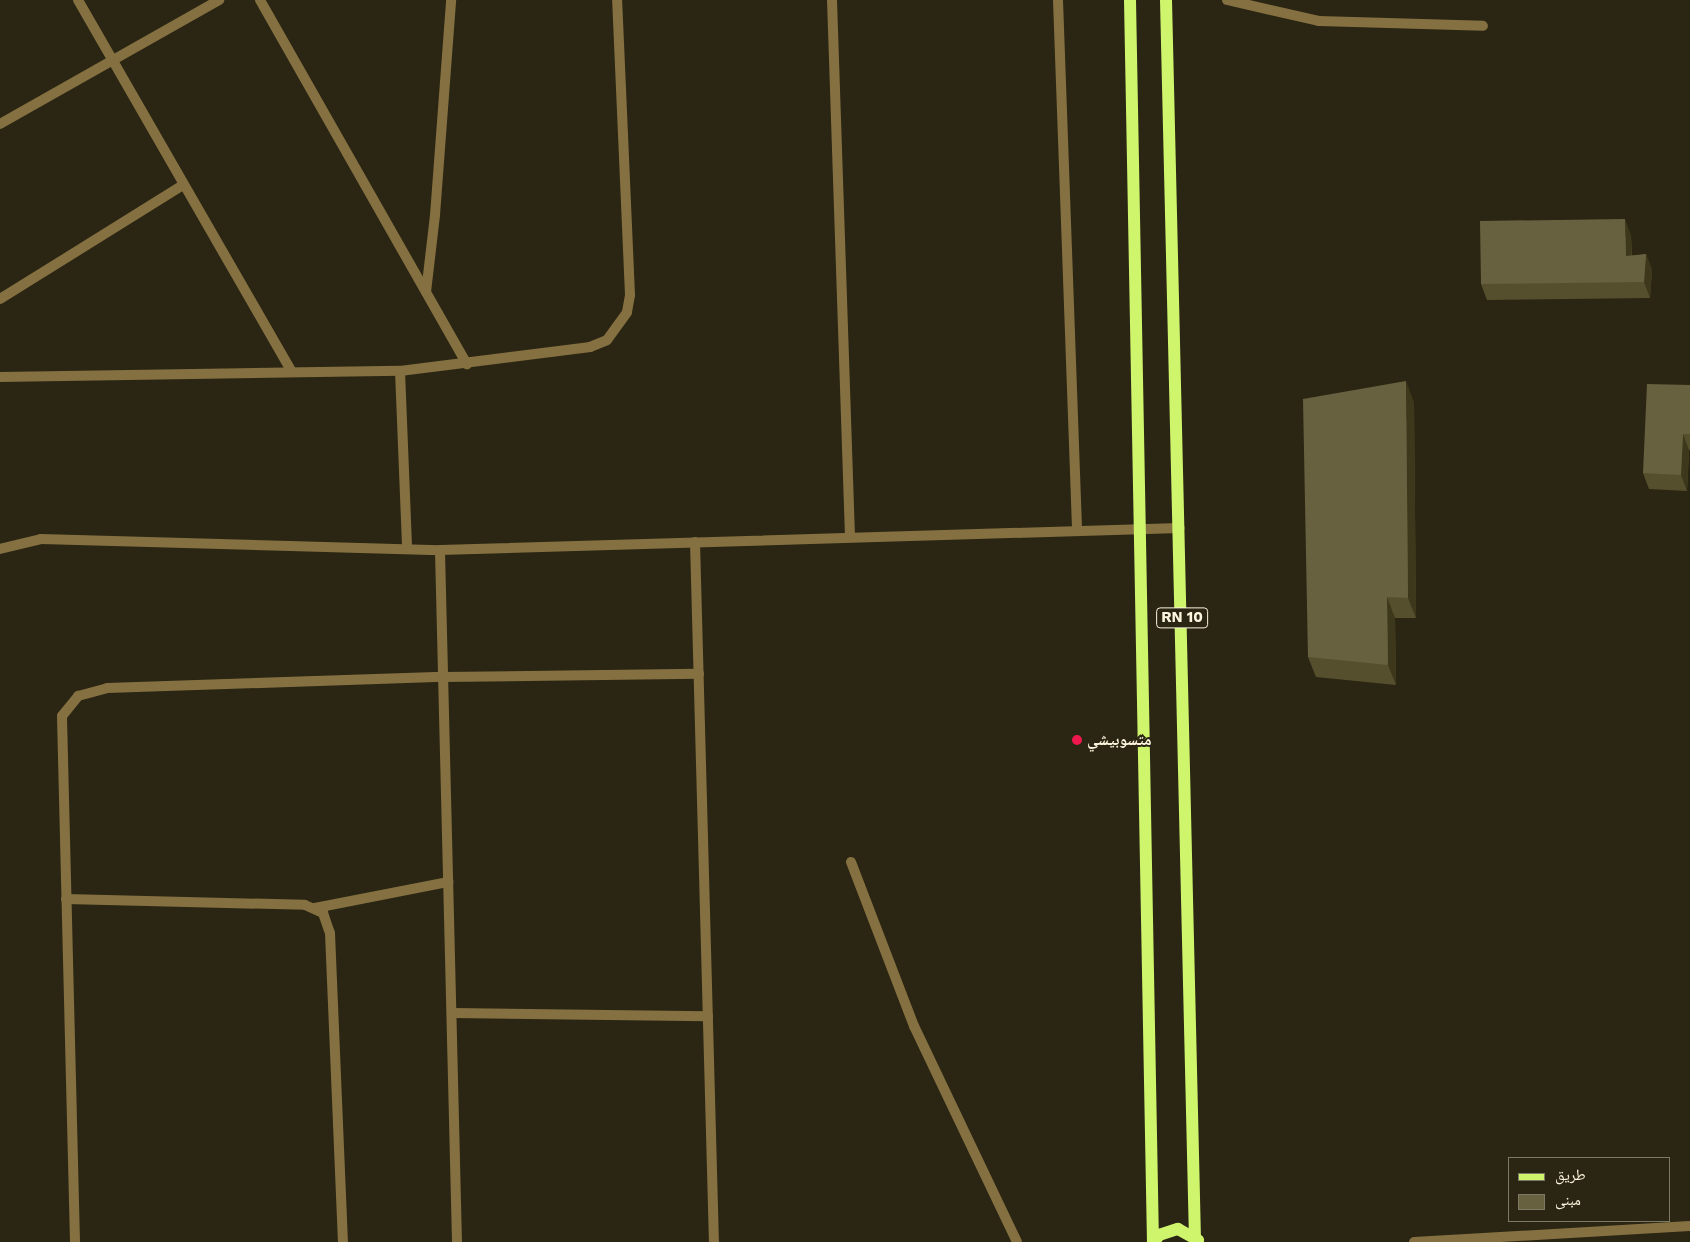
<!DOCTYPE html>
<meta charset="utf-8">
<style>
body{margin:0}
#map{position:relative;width:1690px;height:1242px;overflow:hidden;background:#2a2613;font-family:"Work Sans","Noto Naskh Arabic",sans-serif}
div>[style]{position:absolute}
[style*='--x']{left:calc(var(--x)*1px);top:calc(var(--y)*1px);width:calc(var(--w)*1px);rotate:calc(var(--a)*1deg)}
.lane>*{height:10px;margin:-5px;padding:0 5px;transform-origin:5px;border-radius:5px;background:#857041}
.street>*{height:10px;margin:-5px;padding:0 5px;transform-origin:5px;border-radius:5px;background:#857041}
.primary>*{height:12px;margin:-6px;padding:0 6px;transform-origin:6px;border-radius:6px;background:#cff56d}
.wall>*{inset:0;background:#564f2d}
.shaded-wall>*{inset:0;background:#3d371b}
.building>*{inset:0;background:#686140}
.dots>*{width:14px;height:14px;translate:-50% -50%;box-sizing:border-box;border:2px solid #2a2613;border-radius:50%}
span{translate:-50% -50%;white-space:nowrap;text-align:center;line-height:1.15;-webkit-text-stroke:4px #2a2613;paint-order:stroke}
.shield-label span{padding:1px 4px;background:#2a2613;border:1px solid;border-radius:4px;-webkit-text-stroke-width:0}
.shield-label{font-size:15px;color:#fdf5de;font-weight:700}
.poi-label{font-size:16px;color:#fdf5de;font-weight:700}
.left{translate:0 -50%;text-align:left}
.legend{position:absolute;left:1508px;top:1157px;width:162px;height:65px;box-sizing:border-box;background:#2a2613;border:1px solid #7e7964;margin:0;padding:6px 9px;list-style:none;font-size:15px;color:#fdf5de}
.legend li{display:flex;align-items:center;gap:10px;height:25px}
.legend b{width:25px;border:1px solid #7e7964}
</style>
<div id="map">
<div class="lane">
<i style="--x:1227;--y:0;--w:94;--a:12.9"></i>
<i style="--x:1319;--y:21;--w:164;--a:1.7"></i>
</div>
<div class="street">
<i style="--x:78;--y:0;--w:428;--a:60.1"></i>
<i style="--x:260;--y:0;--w:419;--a:60.4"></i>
<i style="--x:832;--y:0;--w:536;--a:88.08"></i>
<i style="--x:1058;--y:0;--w:529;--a:87.94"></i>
<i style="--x:0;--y:124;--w:252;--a:-29.5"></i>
<i style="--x:426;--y:292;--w:78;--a:-83.3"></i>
<i style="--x:435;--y:215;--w:216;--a:-85.7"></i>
<i style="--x:0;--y:299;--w:216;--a:-31.9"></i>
<i style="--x:400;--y:371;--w:178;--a:87.7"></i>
<i style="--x:0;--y:377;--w:400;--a:-0.9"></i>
<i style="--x:400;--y:371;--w:192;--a:-7.2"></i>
<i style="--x:590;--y:347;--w:18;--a:-22"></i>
<i style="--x:607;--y:340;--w:34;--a:-54"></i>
<i style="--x:627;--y:312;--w:17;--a:-80"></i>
<i style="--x:630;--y:295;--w:295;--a:-92.5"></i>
<i style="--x:695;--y:542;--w:700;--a:88.45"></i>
<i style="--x:0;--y:549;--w:42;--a:-13.7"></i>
<i style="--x:41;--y:539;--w:399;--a:1.6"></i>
<i style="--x:851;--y:862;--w:176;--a:69"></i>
<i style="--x:914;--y:1026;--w:239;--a:64.5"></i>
<i style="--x:66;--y:899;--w:239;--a:1.4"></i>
<i style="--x:305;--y:905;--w:20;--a:24"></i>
<i style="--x:323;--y:913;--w:21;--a:71"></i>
<i style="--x:330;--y:933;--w:309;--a:87.6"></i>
<i style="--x:315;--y:908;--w:136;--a:-11.1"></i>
<i style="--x:452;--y:1013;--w:256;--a:0.7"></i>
<i style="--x:75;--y:1242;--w:526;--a:-91.42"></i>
<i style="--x:62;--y:716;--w:26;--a:-51"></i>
<i style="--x:78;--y:696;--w:30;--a:-15"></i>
<i style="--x:107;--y:688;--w:336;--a:-1.9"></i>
<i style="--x:443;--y:677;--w:256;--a:-0.7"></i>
<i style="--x:457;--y:1242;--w:692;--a:-91.41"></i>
<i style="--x:440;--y:550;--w:740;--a:-1.7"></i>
<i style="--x:1414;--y:1242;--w:276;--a:-3.3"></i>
</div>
<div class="primary">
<i style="--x:1130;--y:0;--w:1242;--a:88.94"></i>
<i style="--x:1166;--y:0;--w:1236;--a:88.66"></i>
<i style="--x:1154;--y:1242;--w:9;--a:-54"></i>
<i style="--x:1159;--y:1235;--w:20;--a:-18"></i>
<i style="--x:1178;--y:1229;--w:23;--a:29"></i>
</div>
<div class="wall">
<i style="clip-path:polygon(1631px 235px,1632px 256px,1646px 254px,1652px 270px,1650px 298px,1487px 300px,1481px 284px)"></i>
<i style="clip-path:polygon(1690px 385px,1690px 450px,1689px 450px,1687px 491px,1649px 489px,1643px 473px)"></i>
<i style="clip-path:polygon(1414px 402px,1416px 618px,1395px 618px,1396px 685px,1316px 677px,1308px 657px)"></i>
</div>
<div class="shaded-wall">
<i style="clip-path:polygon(1625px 219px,1631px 235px,1632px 272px,1626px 256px)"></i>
<i style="clip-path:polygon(1646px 254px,1652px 270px,1650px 298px,1644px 282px)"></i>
<i style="clip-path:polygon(1406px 381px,1414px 402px,1416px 618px,1408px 598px)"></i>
<i style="clip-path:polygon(1683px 434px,1689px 450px,1687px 491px,1681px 475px)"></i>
<i style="clip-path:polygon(1387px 597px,1395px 618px,1396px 685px,1388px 665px)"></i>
</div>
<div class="building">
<i style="clip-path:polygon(1625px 219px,1626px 256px,1646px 254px,1644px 282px,1481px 284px,1480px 221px)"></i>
<i style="clip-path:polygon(1406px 381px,1408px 598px,1387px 597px,1388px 665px,1308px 657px,1303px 399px)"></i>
<i style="clip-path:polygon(1647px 384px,1690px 385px,1690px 434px,1683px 434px,1681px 475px,1643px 473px)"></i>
</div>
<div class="dots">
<i style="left:1077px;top:740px;background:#ef184e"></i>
</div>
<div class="shield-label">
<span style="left:1182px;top:618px">RN 10</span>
</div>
<div class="poi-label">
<span class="left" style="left:1087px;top:740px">متسوبيشي</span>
</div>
<ul class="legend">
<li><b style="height:6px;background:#cff56d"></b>طريق</li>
<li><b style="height:14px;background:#686140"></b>مبنى</li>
</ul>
</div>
